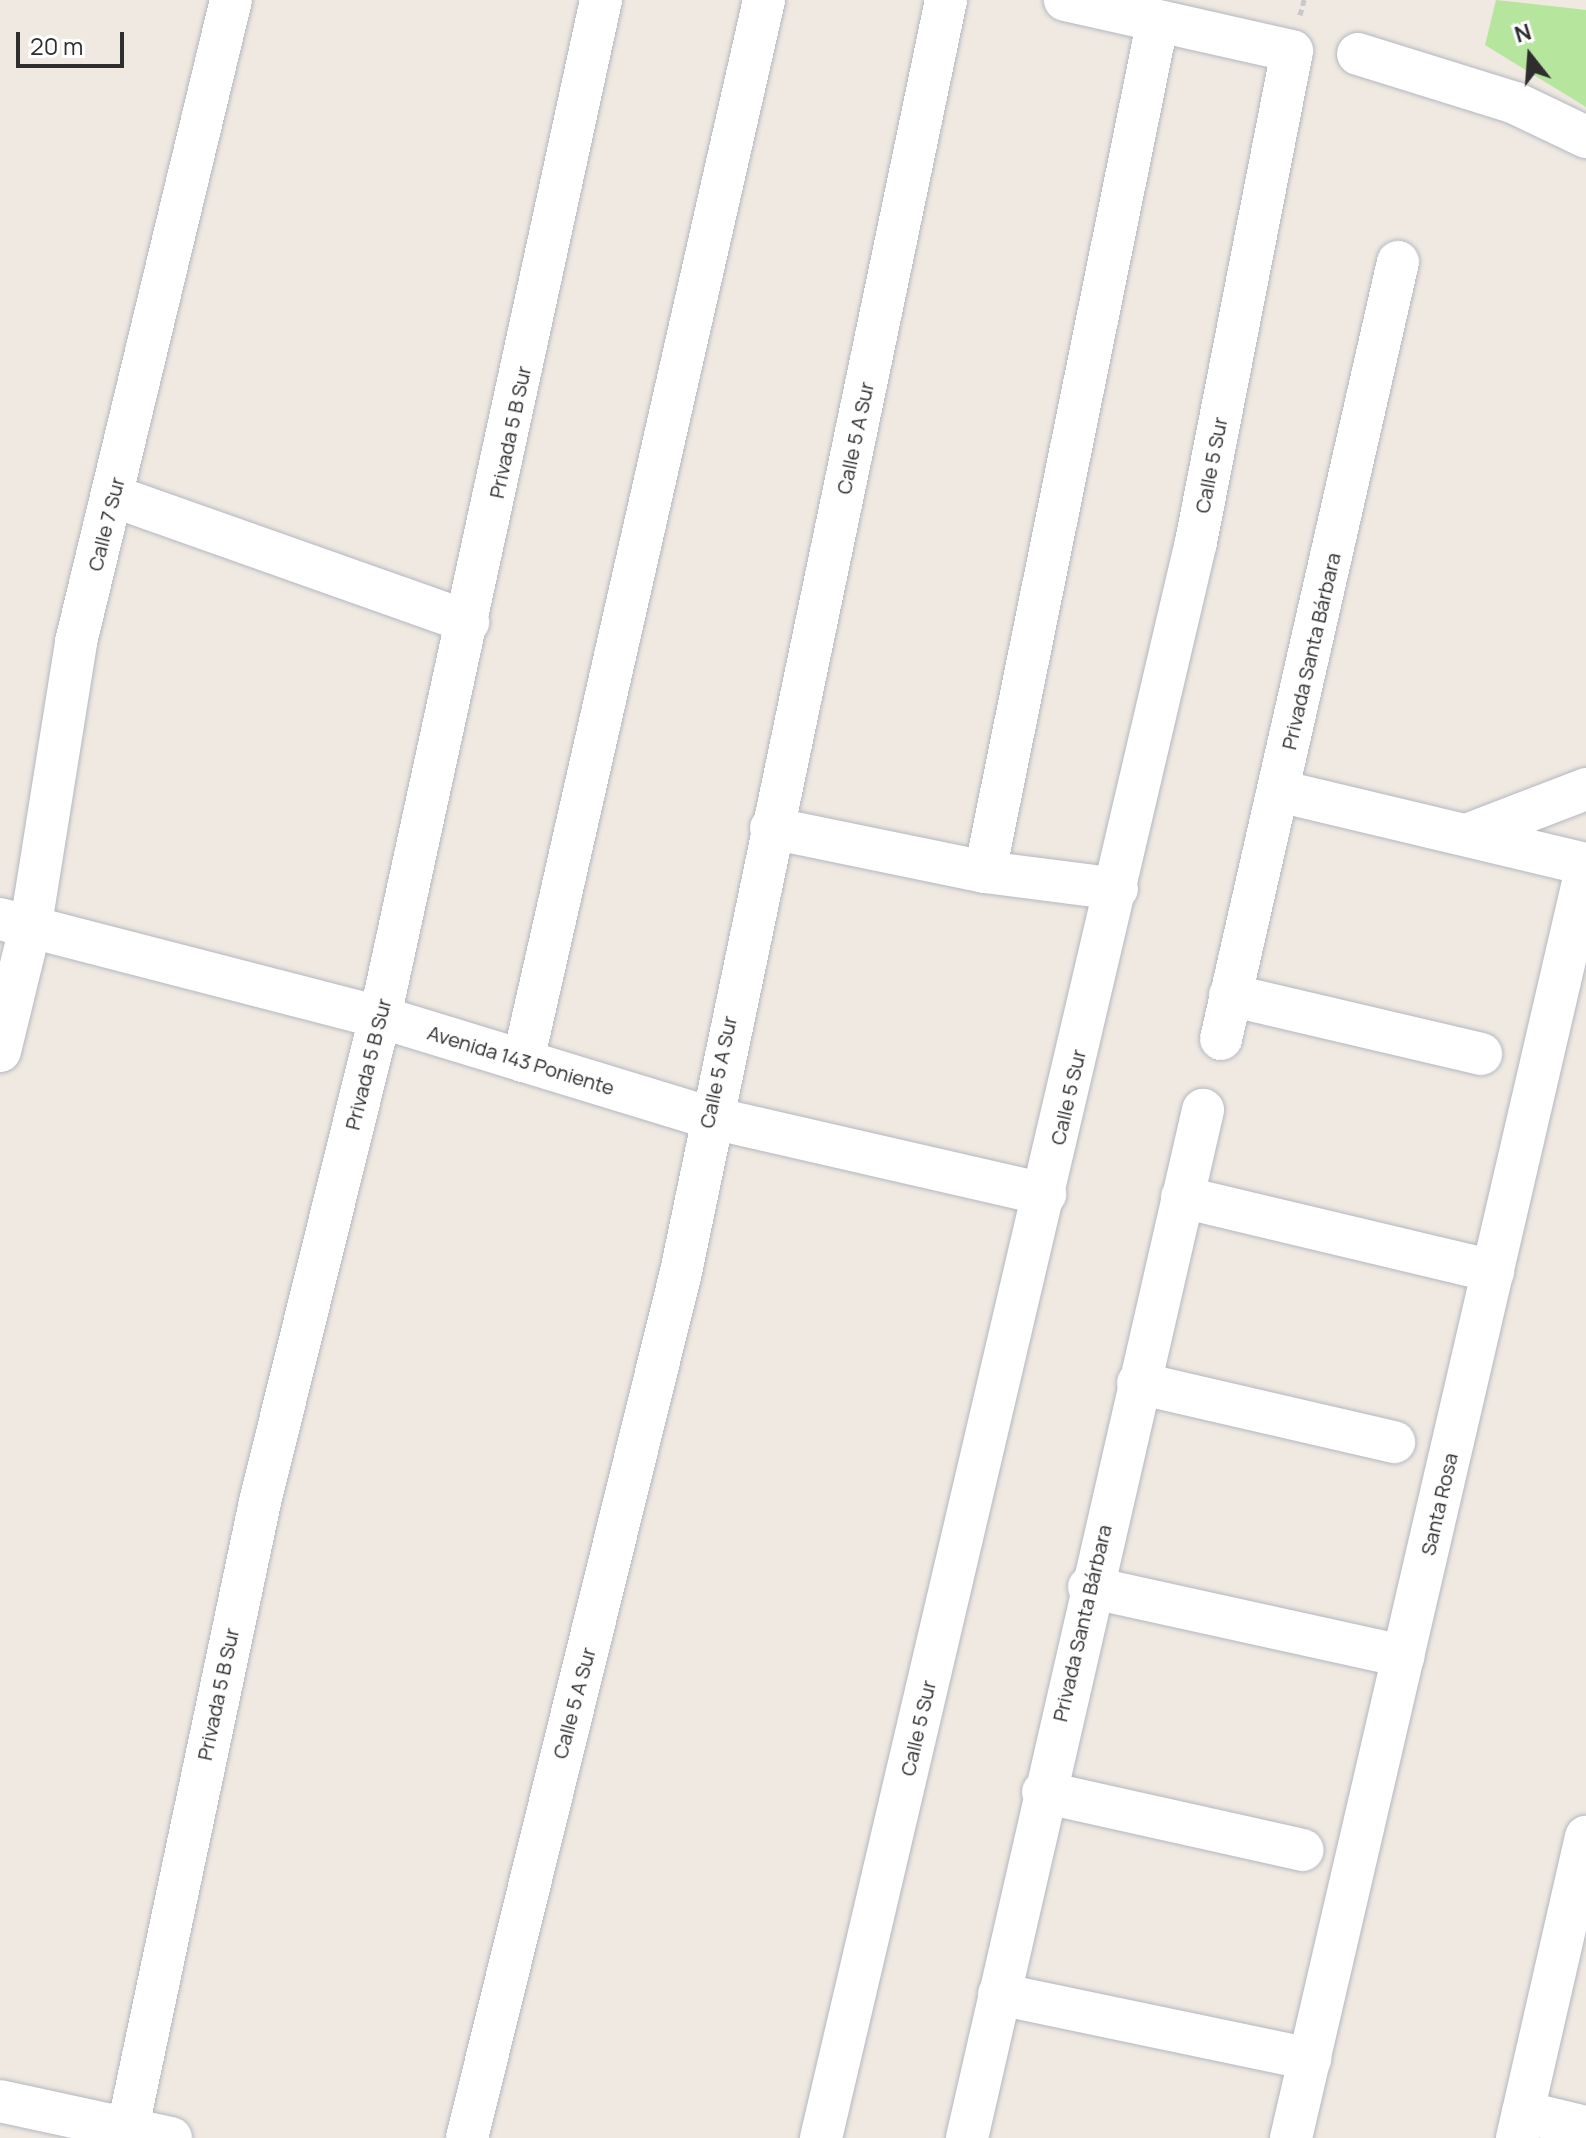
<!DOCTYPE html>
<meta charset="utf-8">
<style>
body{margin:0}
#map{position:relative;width:1586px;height:2138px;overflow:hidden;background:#efe9e1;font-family:Manrope,sans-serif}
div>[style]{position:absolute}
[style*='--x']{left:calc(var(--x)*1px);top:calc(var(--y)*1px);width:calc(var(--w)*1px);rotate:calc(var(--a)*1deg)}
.green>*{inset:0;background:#b6e59e}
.path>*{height:5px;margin-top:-2.5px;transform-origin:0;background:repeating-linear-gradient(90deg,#c9c9c9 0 6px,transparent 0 10px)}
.roads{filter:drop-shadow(0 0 2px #b4b7c1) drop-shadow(0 0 2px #b4b7c1)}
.minor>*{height:42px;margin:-21px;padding:0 21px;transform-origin:21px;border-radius:21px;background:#fff}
span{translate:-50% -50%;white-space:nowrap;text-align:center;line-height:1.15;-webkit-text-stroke:7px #fff;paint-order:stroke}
.street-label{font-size:20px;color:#2e2e2e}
.north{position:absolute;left:1490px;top:16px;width:80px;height:80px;-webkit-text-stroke:6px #fff;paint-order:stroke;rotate:343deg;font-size:22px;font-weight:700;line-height:32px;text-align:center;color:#2e2e2e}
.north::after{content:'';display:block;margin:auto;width:28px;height:36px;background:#2e2e2e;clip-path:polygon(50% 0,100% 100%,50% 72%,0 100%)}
.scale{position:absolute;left:16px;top:32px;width:108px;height:36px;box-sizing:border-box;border:4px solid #2e2e2e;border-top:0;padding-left:10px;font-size:24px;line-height:28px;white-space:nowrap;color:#2e2e2e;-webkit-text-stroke:6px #fff;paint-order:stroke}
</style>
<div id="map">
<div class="green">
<i style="clip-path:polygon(1496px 0,1586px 10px,1586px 107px,1485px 45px)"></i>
</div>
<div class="path">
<i style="--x:1300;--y:15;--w:16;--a:-75"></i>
</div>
<div class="roads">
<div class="minor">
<i style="--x:1358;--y:54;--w:164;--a:17.3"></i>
<i style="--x:1515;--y:103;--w:79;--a:25.6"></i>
<i style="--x:113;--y:496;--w:377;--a:19.5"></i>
<i style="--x:1279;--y:791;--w:316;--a:13.4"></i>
<i style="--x:771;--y:828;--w:218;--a:11.6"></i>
<i style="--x:985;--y:872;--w:133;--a:7.3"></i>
<i style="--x:1474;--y:832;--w:120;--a:-21"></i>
<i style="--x:985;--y:872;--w:865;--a:-78.53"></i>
<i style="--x:0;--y:919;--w:392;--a:14.5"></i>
<i style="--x:380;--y:1017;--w:343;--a:17"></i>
<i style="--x:708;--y:1117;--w:346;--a:12.9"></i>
<i style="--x:1230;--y:995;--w:258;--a:13.2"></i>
<i style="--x:1221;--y:1039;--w:797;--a:-77.17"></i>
<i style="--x:0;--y:1051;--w:131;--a:-76.3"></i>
<i style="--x:31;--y:924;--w:286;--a:-80.9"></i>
<i style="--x:76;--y:642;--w:660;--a:-76.43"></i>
<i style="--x:523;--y:1061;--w:1088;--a:-77.2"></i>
<i style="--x:1182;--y:1197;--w:320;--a:13.4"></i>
<i style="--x:1138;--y:1383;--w:263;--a:13"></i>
<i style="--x:1089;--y:1587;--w:322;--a:12.4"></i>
<i style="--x:1043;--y:1792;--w:266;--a:12.6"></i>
<i style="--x:999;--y:1994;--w:318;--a:11.8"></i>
<i style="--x:0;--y:2101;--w:175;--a:12.2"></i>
<i style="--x:1523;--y:2112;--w:65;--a:13.4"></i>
<i style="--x:128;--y:2127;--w:639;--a:-78.07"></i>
<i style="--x:260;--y:1502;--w:500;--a:-76.1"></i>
<i style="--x:380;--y:1017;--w:1041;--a:-77.74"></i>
<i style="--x:467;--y:2138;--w:892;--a:-76.12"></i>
<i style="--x:681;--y:1272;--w:1299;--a:-78.23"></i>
<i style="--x:821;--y:2138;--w:1639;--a:-76.78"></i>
<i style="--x:1196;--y:542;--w:500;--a:-78.94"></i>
<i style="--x:1292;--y:51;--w:233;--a:-167.3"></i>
<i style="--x:967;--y:2138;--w:1055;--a:-77.07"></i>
<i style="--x:1291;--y:2138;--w:1303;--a:-76.91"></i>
<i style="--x:1517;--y:2138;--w:309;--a:-77.1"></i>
</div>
</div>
<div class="street-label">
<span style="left:510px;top:432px;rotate:-78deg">Privada 5 B Sur</span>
<span style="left:855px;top:438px;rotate:-78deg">Calle 5 A Sur</span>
<span style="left:1211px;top:465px;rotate:-79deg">Calle 5 Sur</span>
<span style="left:106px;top:524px;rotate:-76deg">Calle 7 Sur</span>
<span style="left:1311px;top:651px;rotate:-77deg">Privada Santa Bárbara</span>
<span style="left:521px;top:1060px;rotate:17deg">Avenida 143 Poniente</span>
<span style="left:368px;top:1064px;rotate:-76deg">Privada 5 B Sur</span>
<span style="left:718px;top:1072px;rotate:-78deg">Calle 5 A Sur</span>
<span style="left:1068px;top:1097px;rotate:-77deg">Calle 5 Sur</span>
<span style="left:1439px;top:1504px;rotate:-77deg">Santa Rosa</span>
<span style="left:1082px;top:1623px;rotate:-77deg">Privada Santa Bárbara</span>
<span style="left:218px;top:1694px;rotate:-78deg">Privada 5 B Sur</span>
<span style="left:574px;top:1703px;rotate:-75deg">Calle 5 A Sur</span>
<span style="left:918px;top:1728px;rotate:-77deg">Calle 5 Sur</span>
</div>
<div class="north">N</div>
<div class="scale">20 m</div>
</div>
